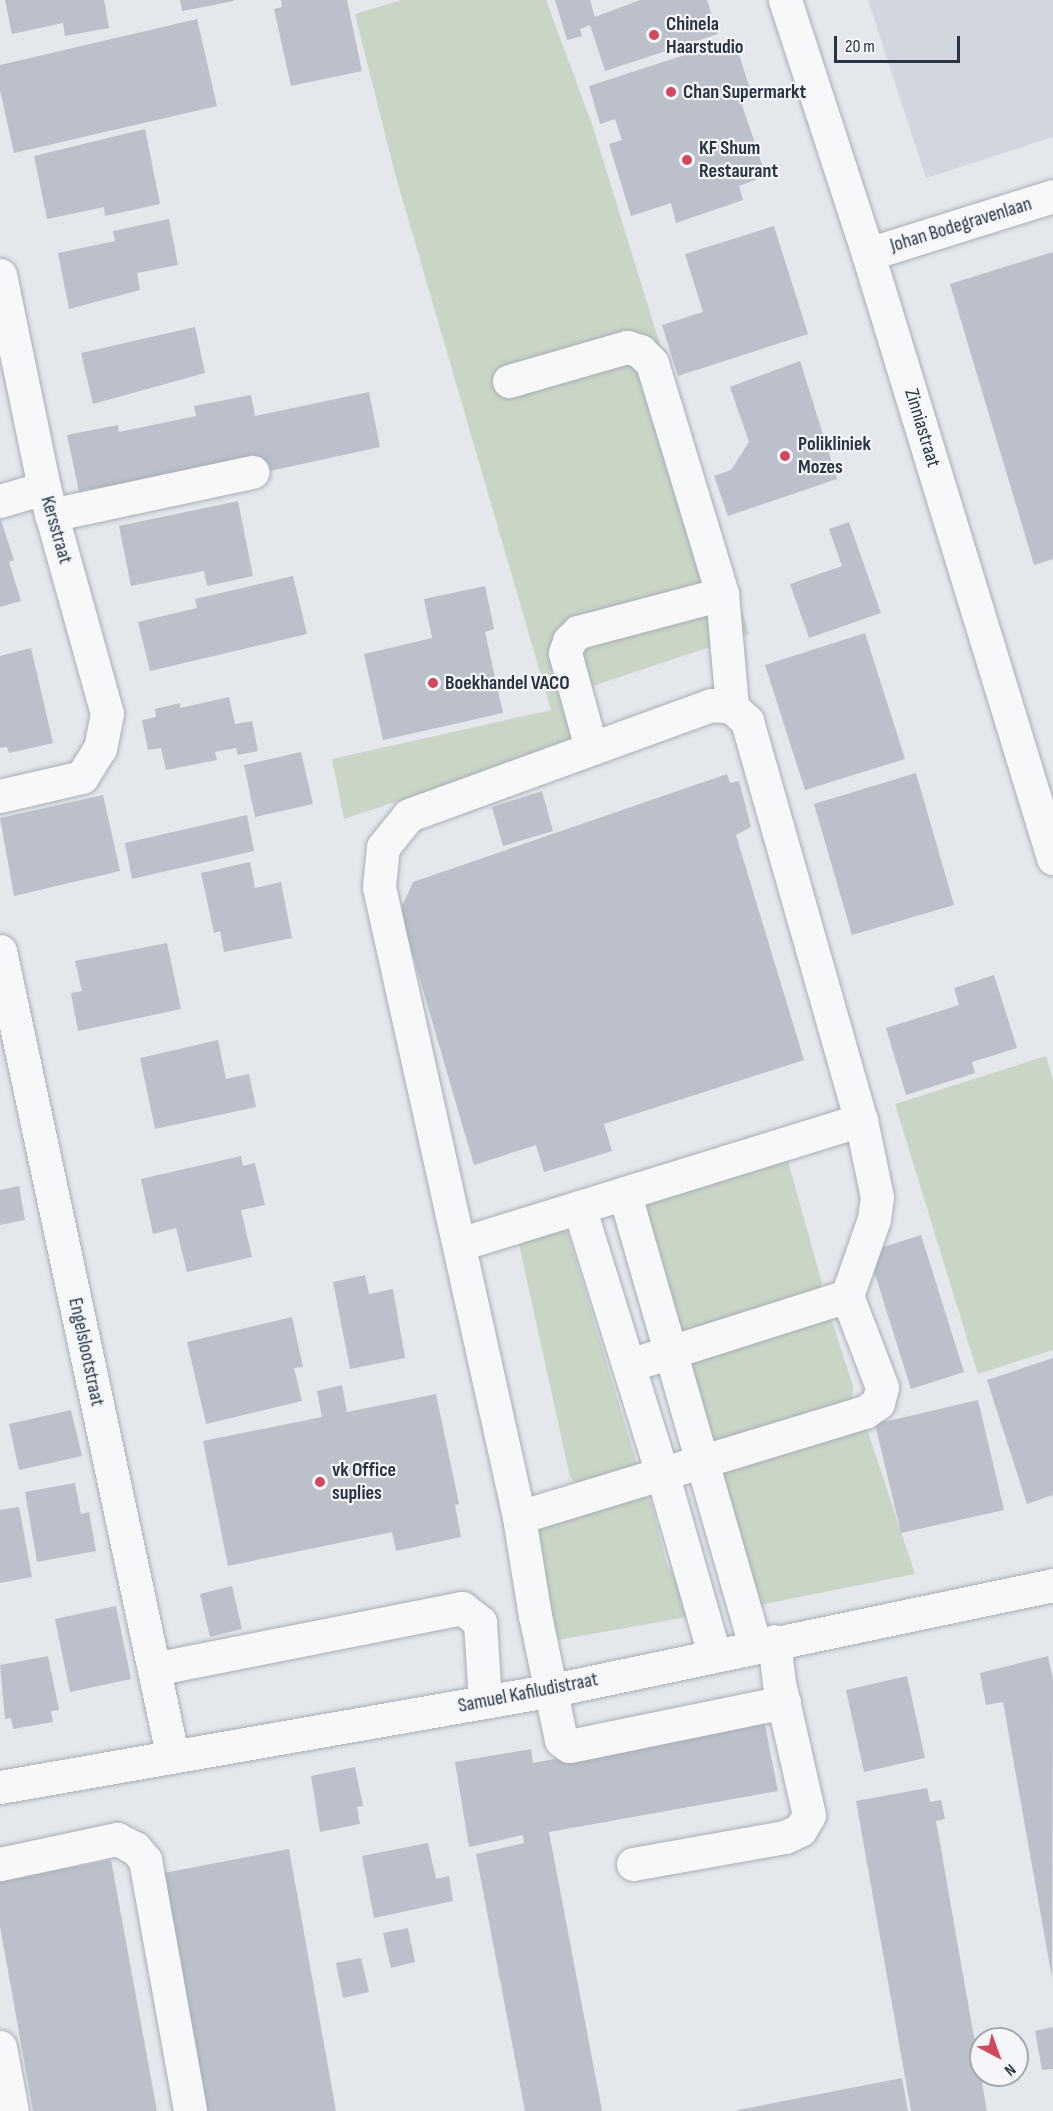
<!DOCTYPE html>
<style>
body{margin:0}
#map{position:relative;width:1053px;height:2111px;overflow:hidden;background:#e4e7ec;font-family:"Sofia Sans Condensed",sans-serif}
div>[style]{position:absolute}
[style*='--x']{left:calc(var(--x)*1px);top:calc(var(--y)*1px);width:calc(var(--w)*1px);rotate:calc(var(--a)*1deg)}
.built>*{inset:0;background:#d2d6de}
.green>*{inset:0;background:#c9d6c5}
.building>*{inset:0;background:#bbc0ca}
.roads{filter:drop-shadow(0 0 2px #a9aeb7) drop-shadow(0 0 2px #a9aeb7)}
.minor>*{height:33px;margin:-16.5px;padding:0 16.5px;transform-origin:16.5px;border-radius:16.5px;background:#f7f8fa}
.dots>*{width:16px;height:16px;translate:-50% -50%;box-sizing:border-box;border:3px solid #f4f6f9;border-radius:50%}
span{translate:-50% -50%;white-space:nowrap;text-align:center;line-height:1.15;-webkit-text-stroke:4.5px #f4f6f9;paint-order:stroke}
.poi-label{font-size:20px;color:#2b3445;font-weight:700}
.left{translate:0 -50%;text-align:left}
.street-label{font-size:20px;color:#2b3445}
.north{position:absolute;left:969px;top:2027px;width:60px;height:60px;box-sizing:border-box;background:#f4f6f9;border:2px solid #a4a8b1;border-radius:50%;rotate:139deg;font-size:16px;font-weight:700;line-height:24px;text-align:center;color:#2b3445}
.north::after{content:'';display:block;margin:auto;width:21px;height:27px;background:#d1495b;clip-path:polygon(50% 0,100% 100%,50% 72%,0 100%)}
.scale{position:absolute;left:834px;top:36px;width:126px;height:27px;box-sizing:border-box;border:3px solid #2b3445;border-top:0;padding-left:8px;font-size:18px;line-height:21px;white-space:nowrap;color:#2b3445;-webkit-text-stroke:4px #f4f6f9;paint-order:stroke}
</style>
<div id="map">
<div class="built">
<i style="clip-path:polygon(868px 0,1053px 0,1053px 137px,926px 178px)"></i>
</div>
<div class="green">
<i style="clip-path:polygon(401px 0,546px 0,593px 127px,749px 634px,569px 694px,583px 739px,344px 819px,332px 759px,551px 710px,394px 170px,355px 14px)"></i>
<i style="clip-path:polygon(1046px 1056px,1053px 1080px,1053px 1350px,978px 1374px,895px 1104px)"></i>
<i style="clip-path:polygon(786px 1154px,822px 1283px,818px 1291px,681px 1335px,639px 1203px)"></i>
<i style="clip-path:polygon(559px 1224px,568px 1234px,638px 1467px,576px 1483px,570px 1477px,519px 1244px,527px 1229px)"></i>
<i style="clip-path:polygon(830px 1315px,853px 1386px,852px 1403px,708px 1452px,682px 1353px)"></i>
<i style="clip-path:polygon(866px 1426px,915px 1574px,760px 1605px,713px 1474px)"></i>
<i style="clip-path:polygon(641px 1489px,652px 1504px,667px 1565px,680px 1585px,687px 1617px,558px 1640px,528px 1538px,559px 1511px)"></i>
</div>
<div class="building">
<i style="clip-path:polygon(5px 0,104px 0,109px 28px,65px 36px,63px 23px,12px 34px)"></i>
<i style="clip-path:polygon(180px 0,234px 0,234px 1px,182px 11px)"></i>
<i style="clip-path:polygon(281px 0,347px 0,362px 71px,291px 86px,274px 9px,282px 7px)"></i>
<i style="clip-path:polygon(555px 0,590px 0,595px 17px,640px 0,707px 0,718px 34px,605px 71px,590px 25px,580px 29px,582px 36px,567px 40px)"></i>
<i style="clip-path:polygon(197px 19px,217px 106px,14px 153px,0 90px,0 65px)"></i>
<i style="clip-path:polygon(734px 39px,753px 98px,741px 102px,766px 176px,739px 186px,743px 200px,676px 223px,671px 203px,631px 216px,609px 144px,622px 140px,615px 119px,600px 124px,589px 86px)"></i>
<i style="clip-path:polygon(145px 129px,160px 204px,105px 216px,104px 207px,47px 219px,34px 156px)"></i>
<i style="clip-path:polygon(169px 219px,178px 265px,137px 273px,140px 290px,69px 309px,58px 253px,115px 241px,113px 231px)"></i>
<i style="clip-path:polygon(774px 226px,808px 334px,678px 376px,662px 325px,703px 312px,685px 254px)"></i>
<i style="clip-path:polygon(1053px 252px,1053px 559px,1034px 565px,950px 284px)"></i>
<i style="clip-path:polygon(195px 327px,205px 373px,93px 404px,81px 353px)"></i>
<i style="clip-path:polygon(800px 361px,837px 479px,728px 516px,714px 476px,731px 470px,749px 442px,730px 387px)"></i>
<i style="clip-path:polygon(369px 392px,380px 447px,265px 472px,262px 458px,81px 501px,67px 435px,118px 425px,119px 432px,196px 416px,194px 406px,251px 395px,255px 416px)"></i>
<i style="clip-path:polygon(238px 501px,253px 576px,207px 586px,204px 571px,131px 586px,119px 526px)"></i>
<i style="clip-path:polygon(0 517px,14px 560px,9px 562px,21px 601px,0 607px)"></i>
<i style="clip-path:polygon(849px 522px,881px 613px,809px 638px,790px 584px,842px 566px,829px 529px)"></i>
<i style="clip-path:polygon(293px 576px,307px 634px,150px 671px,138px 622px,197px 608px,195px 599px)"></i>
<i style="clip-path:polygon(485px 586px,494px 629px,485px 632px,503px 713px,383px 740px,364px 654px,432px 638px,424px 599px)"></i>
<i style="clip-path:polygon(865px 633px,905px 759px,805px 790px,765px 665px)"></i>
<i style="clip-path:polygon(31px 648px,53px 743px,9px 753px,7px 747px,0 748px,0 656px)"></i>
<i style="clip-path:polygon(229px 697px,235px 724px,252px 721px,258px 751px,238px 755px,236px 748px,215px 752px,217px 760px,166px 770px,161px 748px,148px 750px,142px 720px,156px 717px,155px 709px,180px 703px,180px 708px)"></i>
<i style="clip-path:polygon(301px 752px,313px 804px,255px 817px,244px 765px)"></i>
<i style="clip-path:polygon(916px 773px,954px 905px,852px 935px,814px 804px)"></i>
<i style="clip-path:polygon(727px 774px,730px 783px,739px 781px,751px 827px,736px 835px,804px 1060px,604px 1124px,612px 1151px,544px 1172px,536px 1145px,474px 1165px,400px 911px,413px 882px)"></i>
<i style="clip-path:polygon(542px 791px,553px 831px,503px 846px,492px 807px)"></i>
<i style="clip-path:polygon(103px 795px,120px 871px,14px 896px,0 818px)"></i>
<i style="clip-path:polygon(247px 815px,254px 851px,132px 879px,125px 843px)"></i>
<i style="clip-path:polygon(250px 862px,255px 888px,281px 882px,292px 938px,224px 952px,220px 931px,214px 933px,201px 873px)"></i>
<i style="clip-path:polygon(167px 943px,181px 1009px,78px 1031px,71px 993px,82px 991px,75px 961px)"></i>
<i style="clip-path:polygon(994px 975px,1017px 1048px,972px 1062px,975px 1073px,906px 1095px,886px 1028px,959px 1005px,954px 988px)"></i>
<i style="clip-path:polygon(218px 1040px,226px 1079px,249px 1074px,256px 1107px,155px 1129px,140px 1058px)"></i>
<i style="clip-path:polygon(241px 1156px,243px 1166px,255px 1163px,265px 1205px,241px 1210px,252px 1257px,187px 1272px,176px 1228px,153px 1234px,141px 1179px)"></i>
<i style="clip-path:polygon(19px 1186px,25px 1220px,0 1225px,0 1190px)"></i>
<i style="clip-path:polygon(921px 1235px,964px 1372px,911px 1389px,868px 1252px)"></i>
<i style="clip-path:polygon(365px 1275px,369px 1294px,393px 1289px,405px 1358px,350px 1369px,333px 1282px)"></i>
<i style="clip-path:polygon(292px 1317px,303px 1367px,294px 1368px,302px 1401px,206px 1424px,187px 1342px)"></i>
<i style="clip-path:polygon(1053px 1358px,1053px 1495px,1027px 1504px,987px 1380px)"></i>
<i style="clip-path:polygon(342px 1385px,347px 1412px,436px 1394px,459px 1504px,455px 1505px,461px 1537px,396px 1551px,392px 1532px,228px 1566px,203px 1441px,322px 1417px,317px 1391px)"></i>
<i style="clip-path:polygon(978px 1400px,1004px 1510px,901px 1533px,875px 1424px)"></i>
<i style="clip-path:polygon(71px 1410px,82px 1456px,19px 1470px,9px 1424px)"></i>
<i style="clip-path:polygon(75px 1483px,81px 1514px,89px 1512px,96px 1551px,37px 1562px,25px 1492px)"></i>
<i style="clip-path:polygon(19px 1507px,32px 1577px,0 1583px,0 1510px)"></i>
<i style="clip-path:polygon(232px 1586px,242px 1629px,210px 1637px,200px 1594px)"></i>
<i style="clip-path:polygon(116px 1606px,131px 1679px,70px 1692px,55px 1619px)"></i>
<i style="clip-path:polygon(48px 1656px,59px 1710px,51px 1711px,53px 1722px,13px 1729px,11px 1718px,5px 1719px,0 1665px)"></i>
<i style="clip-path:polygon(1048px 1656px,1053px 1680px,1052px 1978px,1003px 1702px,986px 1705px,980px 1673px)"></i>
<i style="clip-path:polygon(907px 1676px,925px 1758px,864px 1772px,846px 1690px)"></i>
<i style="clip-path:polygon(764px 1720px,778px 1791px,549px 1832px,602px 2111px,525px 2111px,476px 1854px,524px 1843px,523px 1835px,469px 1847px,455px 1762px,531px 1749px,533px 1763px)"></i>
<i style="clip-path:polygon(355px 1767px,363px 1806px,357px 1807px,360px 1824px,320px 1832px,311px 1776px)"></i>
<i style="clip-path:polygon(927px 1788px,930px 1802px,941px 1800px,945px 1819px,936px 1821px,987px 2111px,911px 2111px,856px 1801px)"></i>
<i style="clip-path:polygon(428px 1843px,436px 1879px,449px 1876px,453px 1901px,374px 1918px,362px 1856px)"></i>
<i style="clip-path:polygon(289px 1849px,336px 2111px,207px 2111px,164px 1873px)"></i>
<i style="clip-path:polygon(111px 1860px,157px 2111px,33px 2111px,0 1926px,0 1881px)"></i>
<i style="clip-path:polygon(408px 1928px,415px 1962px,391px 1968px,383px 1933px)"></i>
<i style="clip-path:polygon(361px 1958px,369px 1992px,343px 1998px,336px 1963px)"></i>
<i style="clip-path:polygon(1053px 2027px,1053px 2069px,1042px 2070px,1035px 2031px)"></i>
<i style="clip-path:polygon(902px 2078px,908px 2111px,738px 2111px,738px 2110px)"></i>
</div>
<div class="roads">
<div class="minor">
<i style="--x:785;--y:0;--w:267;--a:71.9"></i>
<i style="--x:868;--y:254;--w:632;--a:72.97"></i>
<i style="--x:868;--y:254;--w:194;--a:-17.4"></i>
<i style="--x:0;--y:275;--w:217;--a:78.3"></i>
<i style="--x:44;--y:488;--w:234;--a:74.4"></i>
<i style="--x:107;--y:713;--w:36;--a:101"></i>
<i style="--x:100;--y:748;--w:34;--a:122"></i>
<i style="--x:82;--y:777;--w:84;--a:167"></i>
<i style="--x:509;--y:381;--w:123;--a:-16.1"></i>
<i style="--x:627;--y:347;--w:14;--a:17"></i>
<i style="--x:640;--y:351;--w:17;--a:45"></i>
<i style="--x:652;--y:363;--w:241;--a:73.1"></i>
<i style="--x:722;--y:594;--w:113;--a:84.9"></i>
<i style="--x:0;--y:501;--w:46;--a:-16.5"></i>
<i style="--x:51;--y:515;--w:206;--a:-12.1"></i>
<i style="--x:591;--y:748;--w:98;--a:-105.3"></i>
<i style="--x:565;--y:653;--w:13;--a:-72"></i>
<i style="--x:569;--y:641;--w:13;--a:-45"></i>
<i style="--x:578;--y:632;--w:149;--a:-14.8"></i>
<i style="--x:0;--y:951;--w:821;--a:77.91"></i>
<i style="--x:625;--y:1195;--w:468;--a:73.9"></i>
<i style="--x:579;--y:1207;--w:282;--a:72.7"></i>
<i style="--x:663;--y:1476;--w:185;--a:74"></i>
<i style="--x:460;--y:1244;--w:420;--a:-17.2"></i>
<i style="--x:519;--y:1517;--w:362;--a:-16.9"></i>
<i style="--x:865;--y:1412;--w:16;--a:-35"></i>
<i style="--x:878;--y:1403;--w:16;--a:-76"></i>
<i style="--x:882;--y:1387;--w:97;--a:-111"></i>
<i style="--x:847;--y:1296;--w:229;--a:162.4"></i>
<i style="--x:154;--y:1669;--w:314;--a:-11.2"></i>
<i style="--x:462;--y:1608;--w:23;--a:38"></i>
<i style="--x:480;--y:1622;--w:80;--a:86.4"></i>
<i style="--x:784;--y:1702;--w:219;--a:168.4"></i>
<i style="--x:569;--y:1746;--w:10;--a:-143"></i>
<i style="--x:561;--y:1740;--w:127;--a:-101.8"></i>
<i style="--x:535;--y:1616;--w:100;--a:-99.2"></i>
<i style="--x:519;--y:1517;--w:645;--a:-102.53"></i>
<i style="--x:379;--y:887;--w:40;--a:-84.3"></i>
<i style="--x:383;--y:847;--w:41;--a:-50.9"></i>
<i style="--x:409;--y:815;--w:321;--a:-20"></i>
<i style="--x:711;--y:705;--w:21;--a:5"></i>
<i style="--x:732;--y:707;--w:21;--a:43"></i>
<i style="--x:747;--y:721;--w:415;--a:74.1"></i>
<i style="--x:861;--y:1120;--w:79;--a:78.3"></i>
<i style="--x:877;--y:1197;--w:22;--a:98"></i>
<i style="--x:874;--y:1219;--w:82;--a:109.3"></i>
<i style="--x:0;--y:1787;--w:561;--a:-9.95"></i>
<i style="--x:553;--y:1690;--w:511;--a:-11.86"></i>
<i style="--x:0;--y:1864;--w:120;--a:-12.1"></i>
<i style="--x:117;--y:1839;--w:20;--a:27"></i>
<i style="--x:135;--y:1848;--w:16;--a:50"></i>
<i style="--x:145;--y:1860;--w:255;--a:79.8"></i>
<i style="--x:633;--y:1864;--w:154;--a:-10.1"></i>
<i style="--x:785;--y:1837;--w:17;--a:-25"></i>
<i style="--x:800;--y:1830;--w:17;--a:-59"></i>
<i style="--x:809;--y:1815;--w:135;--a:-102.8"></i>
<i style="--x:779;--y:1683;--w:42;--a:-96.8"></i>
<i style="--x:0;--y:2047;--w:65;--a:79.4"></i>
</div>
</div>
<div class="dots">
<i style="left:654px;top:35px;background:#d1495b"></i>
<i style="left:671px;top:92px;background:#d1495b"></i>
<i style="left:687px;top:160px;background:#d1495b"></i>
<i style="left:785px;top:456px;background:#d1495b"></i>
<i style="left:433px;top:683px;background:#d1495b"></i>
<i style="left:320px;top:1482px;background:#d1495b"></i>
</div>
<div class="poi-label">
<span class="left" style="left:666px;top:36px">Chinela<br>Haarstudio</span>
<span class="left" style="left:683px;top:92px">Chan Supermarkt</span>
<span class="left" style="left:699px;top:160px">KF Shum<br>Restaurant</span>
<span class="left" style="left:798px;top:456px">Polikliniek<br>Mozes</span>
<span class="left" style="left:445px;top:683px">Boekhandel VACO</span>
<span class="left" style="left:332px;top:1482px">vk Office<br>suplies</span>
</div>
<div class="street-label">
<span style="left:961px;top:225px;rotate:-17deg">Johan Bodegravenlaan</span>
<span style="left:922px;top:428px;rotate:73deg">Zinniastraat</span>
<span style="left:56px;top:530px;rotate:74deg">Kersstraat</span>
<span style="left:86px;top:1352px;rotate:78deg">Engelslootstraat</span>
<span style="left:528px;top:1693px;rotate:-11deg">Samuel Kafiludistraat</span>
</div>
<div class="north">N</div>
<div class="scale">20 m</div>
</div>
